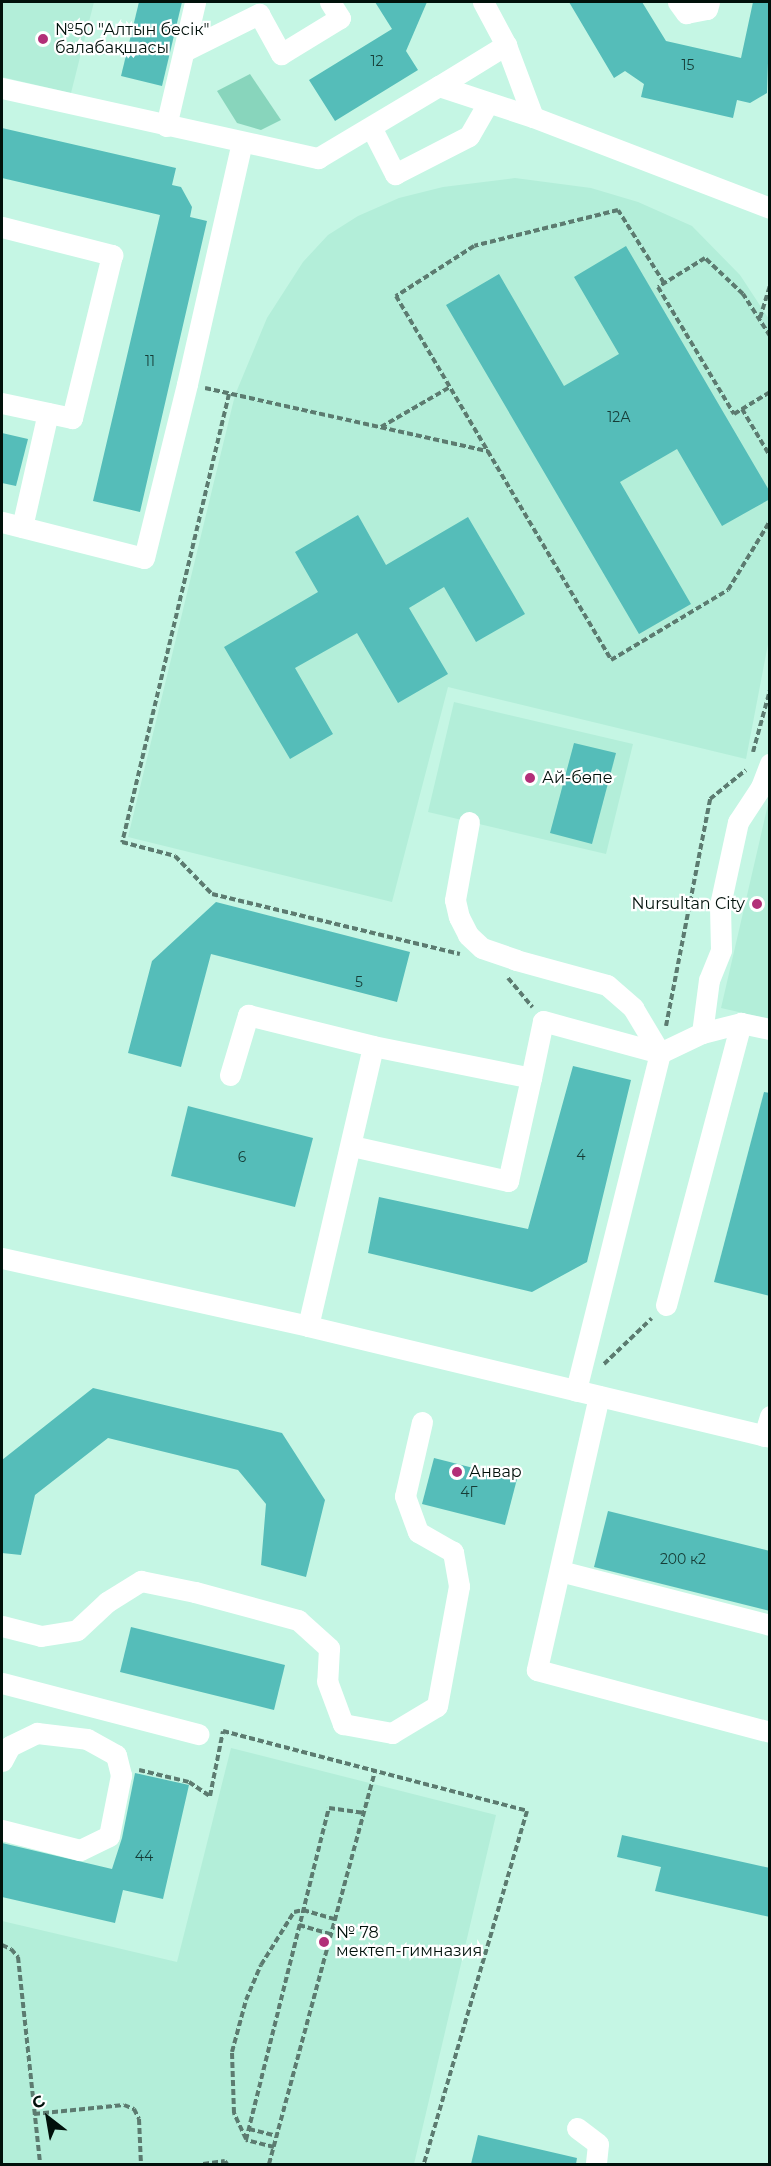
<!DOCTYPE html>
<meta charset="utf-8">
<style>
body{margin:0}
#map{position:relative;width:771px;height:2166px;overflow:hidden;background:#c5f6e4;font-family:Montserrat,sans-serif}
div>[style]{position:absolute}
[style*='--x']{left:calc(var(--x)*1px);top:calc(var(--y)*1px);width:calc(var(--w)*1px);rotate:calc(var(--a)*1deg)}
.built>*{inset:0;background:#b3eed9}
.green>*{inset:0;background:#88d5bc}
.building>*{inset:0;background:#55bdb9}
.path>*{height:4px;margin-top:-2px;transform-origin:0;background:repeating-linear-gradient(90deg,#5c7b70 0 6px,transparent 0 9px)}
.minor>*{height:21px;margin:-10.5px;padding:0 10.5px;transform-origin:10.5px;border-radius:10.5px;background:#fff}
.dots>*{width:16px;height:16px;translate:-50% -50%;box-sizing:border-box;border:3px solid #fff;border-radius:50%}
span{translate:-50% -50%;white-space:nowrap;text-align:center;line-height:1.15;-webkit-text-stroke:4.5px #fff;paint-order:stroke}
.number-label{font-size:14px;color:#163c36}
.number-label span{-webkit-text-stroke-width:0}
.poi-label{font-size:16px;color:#01110b}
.left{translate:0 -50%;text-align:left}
.right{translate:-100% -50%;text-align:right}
.frame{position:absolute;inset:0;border:3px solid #01110b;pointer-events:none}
.north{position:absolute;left:18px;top:2088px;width:60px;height:60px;-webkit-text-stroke:4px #fff;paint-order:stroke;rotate:329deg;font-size:16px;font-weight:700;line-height:24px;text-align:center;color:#01110b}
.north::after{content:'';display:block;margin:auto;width:21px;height:27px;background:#01110b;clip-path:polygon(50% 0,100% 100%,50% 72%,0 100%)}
</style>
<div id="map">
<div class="built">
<i style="clip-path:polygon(2px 2px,94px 2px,71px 93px,2px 77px)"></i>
<i style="clip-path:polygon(515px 178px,591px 188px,638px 202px,692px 226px,740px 275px,769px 319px,769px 639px,746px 759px,448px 687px,392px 902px,128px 837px,235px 395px,267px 318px,303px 262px,328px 235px,358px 216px,399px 198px,443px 187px)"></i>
<i style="clip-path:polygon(454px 702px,633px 744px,606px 854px,428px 812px)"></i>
<i style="clip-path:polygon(769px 800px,769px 1019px,721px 1008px)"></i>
<i style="clip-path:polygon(231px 1748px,496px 1815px,414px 2164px,2px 2164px,2px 1921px,177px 1962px)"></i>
</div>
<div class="green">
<i style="clip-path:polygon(250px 74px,281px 120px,261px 130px,237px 123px,217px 91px)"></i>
</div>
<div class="building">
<i style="clip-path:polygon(139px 2px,182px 2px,162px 86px,121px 76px)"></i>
<i style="clip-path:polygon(375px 2px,427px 2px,406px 51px,418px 70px,335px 121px,309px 80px,392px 29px)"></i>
<i style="clip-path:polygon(569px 2px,642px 2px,666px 41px,741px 58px,753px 2px,770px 2px,767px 93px,750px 103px,737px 100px,733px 118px,641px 97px,644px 84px,625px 71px,614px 78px)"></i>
<i style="clip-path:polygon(2px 128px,176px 168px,172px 185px,181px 187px,192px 207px,190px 217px,207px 221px,140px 512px,93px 501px,160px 215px,2px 178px)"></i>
<i style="clip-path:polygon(626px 246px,770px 492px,770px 499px,722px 526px,677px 449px,620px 482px,691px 604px,639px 634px,446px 305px,499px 274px,564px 386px,619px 354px,574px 277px)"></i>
<i style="clip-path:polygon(2px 433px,28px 439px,16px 486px,2px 483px)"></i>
<i style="clip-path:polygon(358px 515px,386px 565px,468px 517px,525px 614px,476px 642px,444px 587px,409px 608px,448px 674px,398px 703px,357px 633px,295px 668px,333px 734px,290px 759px,224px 647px,318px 592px,295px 552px)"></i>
<i style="clip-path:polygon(574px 743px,616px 753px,592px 844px,550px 833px)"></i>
<i style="clip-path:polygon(216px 902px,410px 952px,397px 1002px,211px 954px,181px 1067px,128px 1053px,152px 961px)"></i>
<i style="clip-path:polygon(573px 1066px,631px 1080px,587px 1262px,532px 1292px,368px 1253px,379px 1197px,528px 1229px)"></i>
<i style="clip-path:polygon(764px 1092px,770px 1093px,770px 1296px,714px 1282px)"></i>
<i style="clip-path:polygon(188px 1106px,313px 1138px,295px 1207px,171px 1176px)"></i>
<i style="clip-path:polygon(93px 1388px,282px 1433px,325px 1500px,306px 1577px,261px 1565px,266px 1504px,238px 1470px,108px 1438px,35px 1495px,21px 1555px,2px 1553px,2px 1460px)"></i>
<i style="clip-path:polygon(434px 1458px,517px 1479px,505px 1525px,422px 1504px)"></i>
<i style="clip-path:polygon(608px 1511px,770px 1551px,770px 1611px,594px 1567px)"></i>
<i style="clip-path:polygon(131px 1627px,285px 1665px,274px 1710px,120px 1672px)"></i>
<i style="clip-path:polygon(135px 1773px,189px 1785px,163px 1899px,123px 1890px,115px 1923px,2px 1897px,2px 1843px,112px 1869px,122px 1838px)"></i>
<i style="clip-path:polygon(622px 1835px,770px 1868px,770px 1917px,655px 1891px,661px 1867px,617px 1857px)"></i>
<i style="clip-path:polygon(478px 2135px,577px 2158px,576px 2164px,471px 2164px)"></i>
</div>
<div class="path">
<i style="--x:664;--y:283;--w:86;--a:-122.2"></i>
<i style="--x:618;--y:210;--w:148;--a:166"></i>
<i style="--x:474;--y:246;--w:93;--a:147.3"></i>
<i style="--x:396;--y:296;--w:423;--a:59.4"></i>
<i style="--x:611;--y:660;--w:136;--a:-30.9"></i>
<i style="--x:728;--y:590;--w:81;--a:-58.7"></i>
<i style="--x:760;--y:318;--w:34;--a:-73"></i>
<i style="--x:770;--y:336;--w:50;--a:-122.7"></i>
<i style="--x:743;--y:294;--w:52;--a:-136.5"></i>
<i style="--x:705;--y:258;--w:55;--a:148.3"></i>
<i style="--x:658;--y:287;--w:148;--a:59.1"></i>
<i style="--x:734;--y:414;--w:42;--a:-31.4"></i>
<i style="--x:205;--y:388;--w:290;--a:12.6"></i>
<i style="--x:229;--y:394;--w:461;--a:103.4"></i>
<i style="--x:122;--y:842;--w:55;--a:14.8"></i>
<i style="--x:175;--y:856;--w:53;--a:45.8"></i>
<i style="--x:212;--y:894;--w:255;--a:13.6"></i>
<i style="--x:742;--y:409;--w:55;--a:59.2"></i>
<i style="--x:381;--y:427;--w:80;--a:-30.1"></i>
<i style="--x:753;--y:752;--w:64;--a:-74.7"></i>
<i style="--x:508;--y:978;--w:38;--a:50"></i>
<i style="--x:666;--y:1026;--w:231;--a:-79"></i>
<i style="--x:710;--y:799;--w:46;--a:-38.9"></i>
<i style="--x:604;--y:1364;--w:66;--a:-43.8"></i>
<i style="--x:139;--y:1770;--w:51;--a:13.5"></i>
<i style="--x:189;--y:1782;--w:25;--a:34"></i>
<i style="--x:210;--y:1796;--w:66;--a:-78.7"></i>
<i style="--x:223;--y:1731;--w:314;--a:14.7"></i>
<i style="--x:527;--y:1811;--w:368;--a:106.3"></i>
<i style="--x:299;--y:1925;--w:33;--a:16"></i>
<i style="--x:2;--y:1945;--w:10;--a:24"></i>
<i style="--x:11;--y:1949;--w:11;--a:49"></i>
<i style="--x:18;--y:1957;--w:208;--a:83.9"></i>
<i style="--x:34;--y:2114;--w:90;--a:-5.7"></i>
<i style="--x:124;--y:2105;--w:11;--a:22"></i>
<i style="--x:134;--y:2109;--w:11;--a:63"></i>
<i style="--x:139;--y:2119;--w:45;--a:87.5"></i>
<i style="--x:249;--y:2129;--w:29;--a:14"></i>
<i style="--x:246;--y:2139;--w:29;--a:-115"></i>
<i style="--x:234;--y:2113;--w:61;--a:-91.9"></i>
<i style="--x:232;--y:2052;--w:54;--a:-74.9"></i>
<i style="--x:246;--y:2000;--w:38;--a:-67"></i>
<i style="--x:261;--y:1965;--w:62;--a:-58.1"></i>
<i style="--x:294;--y:1912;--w:9;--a:-13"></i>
<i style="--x:303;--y:1910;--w:33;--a:16"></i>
<i style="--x:274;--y:2147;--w:29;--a:-166"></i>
<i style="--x:246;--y:2140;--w:342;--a:-76"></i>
<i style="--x:329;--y:1808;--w:34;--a:8"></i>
<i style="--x:203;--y:2164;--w:22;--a:-8"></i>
<i style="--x:225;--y:2161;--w:4;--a:56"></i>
<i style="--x:269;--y:2164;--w:407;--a:-74.9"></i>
</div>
<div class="minor">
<i style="--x:678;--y:2;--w:14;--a:54"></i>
<i style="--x:686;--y:13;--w:21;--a:-11"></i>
<i style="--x:707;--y:9;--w:7;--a:-74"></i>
<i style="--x:184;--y:51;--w:84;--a:-26.3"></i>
<i style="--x:259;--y:14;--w:46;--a:61.2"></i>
<i style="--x:281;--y:54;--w:69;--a:-31.4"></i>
<i style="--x:340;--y:18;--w:19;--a:-122"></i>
<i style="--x:439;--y:86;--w:79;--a:-31.5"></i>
<i style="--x:2;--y:88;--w:324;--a:12.5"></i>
<i style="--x:318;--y:158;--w:141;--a:-30.8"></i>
<i style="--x:439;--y:86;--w:99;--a:18.3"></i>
<i style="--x:533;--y:117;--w:77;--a:-110.6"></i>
<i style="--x:506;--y:45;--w:49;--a:-118.1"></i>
<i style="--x:533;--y:117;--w:254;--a:21"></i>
<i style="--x:166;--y:126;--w:127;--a:-76.8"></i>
<i style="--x:371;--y:127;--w:53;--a:62.9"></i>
<i style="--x:395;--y:174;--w:83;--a:-27.2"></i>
<i style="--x:469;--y:136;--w:38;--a:-60"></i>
<i style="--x:2;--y:227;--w:114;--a:14.3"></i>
<i style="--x:112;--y:255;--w:168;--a:103.8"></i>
<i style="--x:72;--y:418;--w:72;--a:-167.9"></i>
<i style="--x:2;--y:522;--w:146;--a:14.2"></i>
<i style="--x:144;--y:558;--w:179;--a:-76.1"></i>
<i style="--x:187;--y:384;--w:248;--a:-77.2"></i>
<i style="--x:22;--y:527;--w:117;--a:-77.2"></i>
<i style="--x:469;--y:822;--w:79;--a:100.2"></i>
<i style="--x:455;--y:900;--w:17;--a:77"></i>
<i style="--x:459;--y:917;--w:20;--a:63"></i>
<i style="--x:468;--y:935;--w:19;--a:43"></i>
<i style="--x:482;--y:948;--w:36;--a:19"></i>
<i style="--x:516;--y:960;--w:94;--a:15.4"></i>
<i style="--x:607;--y:985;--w:35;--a:41"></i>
<i style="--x:633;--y:1008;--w:52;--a:59"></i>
<i style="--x:660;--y:1053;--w:47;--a:-25.5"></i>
<i style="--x:702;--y:1033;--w:40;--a:-14.4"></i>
<i style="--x:741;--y:1023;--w:30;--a:12"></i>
<i style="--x:702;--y:1033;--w:53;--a:-82.5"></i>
<i style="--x:709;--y:980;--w:32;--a:-68"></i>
<i style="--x:721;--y:950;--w:45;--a:-91.3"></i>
<i style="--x:720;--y:905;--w:85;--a:-77.8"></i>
<i style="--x:738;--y:822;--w:42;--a:-56.7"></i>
<i style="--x:761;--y:787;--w:25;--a:-69"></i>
<i style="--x:230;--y:1075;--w:63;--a:-73.3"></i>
<i style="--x:248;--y:1015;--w:129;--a:13.9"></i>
<i style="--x:373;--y:1046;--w:161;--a:11.4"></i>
<i style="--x:531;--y:1078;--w:58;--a:-78.1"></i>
<i style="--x:543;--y:1021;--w:121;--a:15.3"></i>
<i style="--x:660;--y:1053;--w:348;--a:104"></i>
<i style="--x:352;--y:1146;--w:160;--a:12.6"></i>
<i style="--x:508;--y:1181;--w:106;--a:-77.4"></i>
<i style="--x:2;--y:1258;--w:313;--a:12.5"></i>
<i style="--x:308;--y:1326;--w:475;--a:13.5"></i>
<i style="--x:666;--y:1305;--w:292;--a:-75.1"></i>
<i style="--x:308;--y:1326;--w:287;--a:-76.9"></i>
<i style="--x:599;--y:1396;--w:281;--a:102.8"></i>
<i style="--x:537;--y:1670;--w:241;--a:14.9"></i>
<i style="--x:764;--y:1436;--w:21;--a:-73"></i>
<i style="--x:560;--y:1571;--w:217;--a:14.4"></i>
<i style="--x:2;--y:1626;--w:40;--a:14.4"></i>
<i style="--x:41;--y:1636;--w:36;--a:-9"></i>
<i style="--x:77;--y:1630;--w:41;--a:-43"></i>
<i style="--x:107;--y:1602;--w:40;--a:-32"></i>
<i style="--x:141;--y:1581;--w:55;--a:11.5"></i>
<i style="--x:195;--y:1592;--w:107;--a:15.2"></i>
<i style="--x:298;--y:1620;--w:42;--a:42.1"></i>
<i style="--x:329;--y:1648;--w:33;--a:93"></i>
<i style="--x:327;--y:1681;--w:46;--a:69.6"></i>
<i style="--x:343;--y:1724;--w:50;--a:10.4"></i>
<i style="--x:392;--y:1733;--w:52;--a:-31"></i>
<i style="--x:437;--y:1706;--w:122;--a:-79.6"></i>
<i style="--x:459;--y:1586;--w:35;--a:-100"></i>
<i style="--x:453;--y:1552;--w:40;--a:-150.3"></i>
<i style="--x:418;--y:1532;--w:38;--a:-110"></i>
<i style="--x:405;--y:1496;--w:76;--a:-77.1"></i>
<i style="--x:2;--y:1683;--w:203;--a:14.6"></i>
<i style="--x:2;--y:1761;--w:17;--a:-62"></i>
<i style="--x:10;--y:1746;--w:30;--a:-26"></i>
<i style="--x:37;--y:1733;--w:50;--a:6.8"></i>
<i style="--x:87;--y:1739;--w:33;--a:29"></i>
<i style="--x:116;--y:1755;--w:21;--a:76"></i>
<i style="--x:121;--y:1775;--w:62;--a:101.1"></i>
<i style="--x:109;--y:1836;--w:32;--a:154"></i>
<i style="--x:80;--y:1850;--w:81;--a:-165.6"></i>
<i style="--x:577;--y:2128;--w:26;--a:37"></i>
<i style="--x:598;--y:2144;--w:20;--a:96"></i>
</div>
<div class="dots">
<i style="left:43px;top:39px;background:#b22f78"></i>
<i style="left:530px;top:778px;background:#b22f78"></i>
<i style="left:757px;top:904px;background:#b22f78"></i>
<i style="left:457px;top:1472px;background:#b22f78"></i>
<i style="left:324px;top:1942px;background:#b22f78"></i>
</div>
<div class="number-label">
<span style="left:377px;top:61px">12</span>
<span style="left:688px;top:65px">15</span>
<span style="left:150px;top:361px">11</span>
<span style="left:619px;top:417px">12А</span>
<span style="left:359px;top:982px">5</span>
<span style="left:581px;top:1155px">4</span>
<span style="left:242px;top:1157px">6</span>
<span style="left:469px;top:1492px">4Г</span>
<span style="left:683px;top:1559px">200 к2</span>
<span style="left:144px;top:1856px">44</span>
</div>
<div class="poi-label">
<span class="left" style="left:55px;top:39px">№50 "Алтын бесік"<br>балабақшасы</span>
<span class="left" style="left:542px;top:778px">Ай-бөпе</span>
<span class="right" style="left:745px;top:904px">Nursultan City</span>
<span class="left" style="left:469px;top:1472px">Анвар</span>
<span class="left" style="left:336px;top:1942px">№ 78<br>мектеп-гимназия</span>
</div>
<div class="frame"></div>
<div class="north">С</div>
</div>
